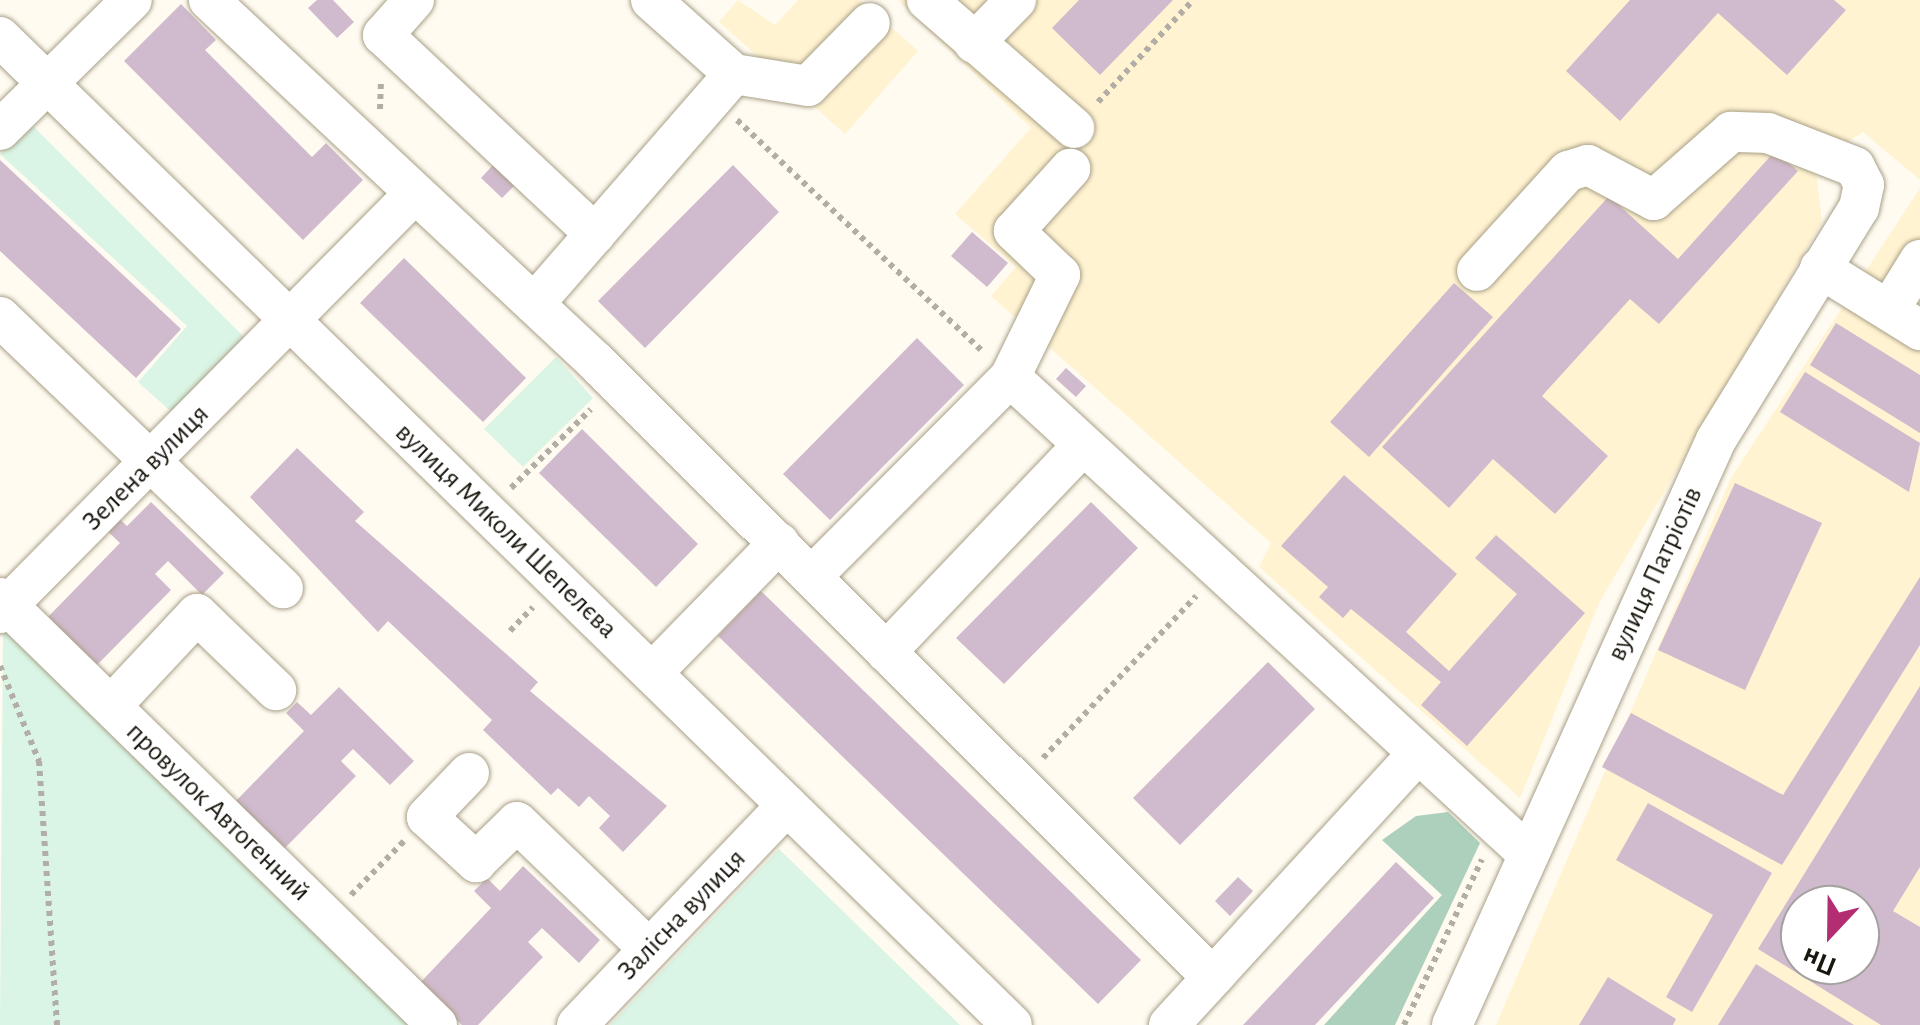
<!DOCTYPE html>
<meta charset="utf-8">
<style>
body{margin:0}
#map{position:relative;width:1920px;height:1025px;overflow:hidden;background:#fffbf1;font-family:"Alegreya Sans",sans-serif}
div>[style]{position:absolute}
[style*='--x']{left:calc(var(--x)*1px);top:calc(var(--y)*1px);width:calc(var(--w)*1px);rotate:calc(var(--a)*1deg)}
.built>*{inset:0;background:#fff3d1}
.green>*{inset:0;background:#daf5e5}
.forest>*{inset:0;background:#acd0bb}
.building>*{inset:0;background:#d0bacd}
.path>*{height:6px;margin-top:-3px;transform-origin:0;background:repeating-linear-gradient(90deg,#b2aea5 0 5px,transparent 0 10px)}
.roads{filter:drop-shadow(0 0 2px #a9a088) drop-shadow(0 0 2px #a9a088)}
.minor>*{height:40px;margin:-20px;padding:0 20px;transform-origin:20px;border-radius:20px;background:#fff}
span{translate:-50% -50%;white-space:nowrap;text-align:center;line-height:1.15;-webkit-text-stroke:8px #fff;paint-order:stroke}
.street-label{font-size:28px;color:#19160d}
.north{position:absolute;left:1780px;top:885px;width:100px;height:100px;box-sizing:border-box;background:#fff;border:2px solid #a3a29e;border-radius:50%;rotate:202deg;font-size:28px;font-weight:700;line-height:40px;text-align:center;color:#19160d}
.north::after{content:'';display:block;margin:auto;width:35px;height:45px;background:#b22d72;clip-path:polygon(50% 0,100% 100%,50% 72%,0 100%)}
</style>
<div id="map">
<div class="built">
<i style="clip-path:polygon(738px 0,775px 25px,798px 0,860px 0,918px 51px,845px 134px,719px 22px)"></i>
<i style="clip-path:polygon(898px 0,1920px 0,1920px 180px,1863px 132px,1815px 163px,1822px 222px,1599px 603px,1520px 798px,1259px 567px,1271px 543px,991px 296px,1016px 267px,955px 214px,1031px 128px)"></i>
<i style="clip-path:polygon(evenodd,1920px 188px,1920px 1025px,1496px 1025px,1731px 478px,1920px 188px,1800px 905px,1860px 905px,1860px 965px,1800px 965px,1800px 905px)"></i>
</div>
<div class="green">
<i style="clip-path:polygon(30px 123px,250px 343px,177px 417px,138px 382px,187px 326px,0 154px)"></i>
<i style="clip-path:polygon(556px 357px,593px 398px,523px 467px,484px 429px)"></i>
<i style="clip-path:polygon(3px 628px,423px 1025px,0 1025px)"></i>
<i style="clip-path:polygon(779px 849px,960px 1025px,610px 1025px)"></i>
</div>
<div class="forest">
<i style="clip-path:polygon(1448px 812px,1480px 843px,1395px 1025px,1324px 1025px,1442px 895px,1382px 840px,1416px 816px)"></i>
</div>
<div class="building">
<i style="clip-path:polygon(317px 0,333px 0,354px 22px,337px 38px,308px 8px)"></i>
<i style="clip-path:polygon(1079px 0,1173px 0,1100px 75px,1052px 28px)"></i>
<i style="clip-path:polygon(1630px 0,1834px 0,1846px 10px,1787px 75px,1718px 13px,1620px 121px,1566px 71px)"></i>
<i style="clip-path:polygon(181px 4px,216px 40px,205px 50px,312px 157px,326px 143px,363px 180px,303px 240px,124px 61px)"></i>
<i style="clip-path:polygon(1775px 151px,1798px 171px,1659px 324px,1630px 299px,1542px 396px,1608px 456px,1555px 514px,1493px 459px,1449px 508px,1382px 447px,1609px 196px,1678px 259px)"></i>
<i style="clip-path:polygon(0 160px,181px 329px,136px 378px,0 251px)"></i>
<i style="clip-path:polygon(493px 165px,515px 185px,502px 198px,481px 178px)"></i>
<i style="clip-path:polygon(733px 165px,779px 212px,645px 348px,598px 301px)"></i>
<i style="clip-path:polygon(972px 232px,1008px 263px,987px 287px,951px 256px)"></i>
<i style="clip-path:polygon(404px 258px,526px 378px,483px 422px,360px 303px)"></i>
<i style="clip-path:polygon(1454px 283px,1493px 317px,1369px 457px,1330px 422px)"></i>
<i style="clip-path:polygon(1836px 323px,1920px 375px,1920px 433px,1810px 365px)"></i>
<i style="clip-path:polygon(917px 338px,964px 385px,830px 520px,783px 474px)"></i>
<i style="clip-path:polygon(1066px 368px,1086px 386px,1076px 397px,1056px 379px)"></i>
<i style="clip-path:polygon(1805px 372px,1920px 443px,1909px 492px,1780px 412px)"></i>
<i style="clip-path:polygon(582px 429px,698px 544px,656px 587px,539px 473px)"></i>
<i style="clip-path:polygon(297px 448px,364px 512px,355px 521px,538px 682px,530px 691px,667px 806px,623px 852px,599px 828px,610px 816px,589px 796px,579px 807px,558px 788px,551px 795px,483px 730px,492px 720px,388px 621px,378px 632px,250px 497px)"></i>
<i style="clip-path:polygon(1344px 475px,1457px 574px,1406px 632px,1449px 671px,1517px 594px,1475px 558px,1496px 535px,1585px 613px,1467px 746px,1421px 705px,1441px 682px,1351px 609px,1343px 618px,1319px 597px,1328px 587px,1281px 546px)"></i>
<i style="clip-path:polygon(1735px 483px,1822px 523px,1745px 690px,1658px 650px)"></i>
<i style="clip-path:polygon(151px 502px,224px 573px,202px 595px,168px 561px,155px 574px,171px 590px,97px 665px,48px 617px,120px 543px,101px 525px,113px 513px,127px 526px)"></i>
<i style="clip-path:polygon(1091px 502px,1138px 548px,1004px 684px,956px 638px)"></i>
<i style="clip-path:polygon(1920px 577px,1920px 645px,1782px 865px,1602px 767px,1631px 713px,1783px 795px)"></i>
<i style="clip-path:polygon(761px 591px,1141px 960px,1098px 1004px,718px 636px)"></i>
<i style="clip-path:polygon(1268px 662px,1315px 709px,1180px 845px,1133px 798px)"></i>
<i style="clip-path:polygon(evenodd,1920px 686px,1920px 867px,1893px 911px,1920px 927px,1920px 1025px,1881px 1025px,1758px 949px,1920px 686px,1800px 905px,1860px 905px,1860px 965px,1800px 965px,1800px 905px)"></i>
<i style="clip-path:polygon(339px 687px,414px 761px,390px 785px,353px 749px,341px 761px,356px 776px,282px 851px,234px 803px,304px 731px,286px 713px,297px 702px,311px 715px)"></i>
<i style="clip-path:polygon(1648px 803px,1772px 873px,1692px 1012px,1666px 997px,1713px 915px,1616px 860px)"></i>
<i style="clip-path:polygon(1396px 862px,1434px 898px,1315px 1025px,1243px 1025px)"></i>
<i style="clip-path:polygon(523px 866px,600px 940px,579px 963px,542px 928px,528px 942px,543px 957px,478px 1025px,462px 1025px,419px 984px,491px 908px,474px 891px,487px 878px,500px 891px)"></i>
<i style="clip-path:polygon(1238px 877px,1253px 891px,1230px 916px,1215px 901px)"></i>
<i style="clip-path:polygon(1756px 964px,1854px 1025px,1718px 1025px)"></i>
<i style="clip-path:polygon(1608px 977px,1676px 1019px,1673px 1025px,1579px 1025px)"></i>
</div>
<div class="path">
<i style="--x:1098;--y:102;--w:139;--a:-47"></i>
<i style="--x:380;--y:109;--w:28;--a:-88"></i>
<i style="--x:737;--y:120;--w:338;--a:43.3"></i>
<i style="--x:511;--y:488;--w:112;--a:-44.6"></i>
<i style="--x:510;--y:631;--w:33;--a:-46"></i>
<i style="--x:0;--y:666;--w:103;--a:67.7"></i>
<i style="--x:39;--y:761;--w:265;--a:86.1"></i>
<i style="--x:1043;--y:758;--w:223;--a:-46.6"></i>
<i style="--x:351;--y:895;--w:77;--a:-45.5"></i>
<i style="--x:1404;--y:1025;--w:183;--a:-64.8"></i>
</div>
<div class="roads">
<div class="minor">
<i style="--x:209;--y:0;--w:529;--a:43.08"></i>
<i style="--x:595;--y:361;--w:873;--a:44.95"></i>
<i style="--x:414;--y:0;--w:47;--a:131.5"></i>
<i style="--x:383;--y:35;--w:291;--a:43.2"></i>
<i style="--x:651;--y:0;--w:111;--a:41.7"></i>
<i style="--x:734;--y:74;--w:75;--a:9.2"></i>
<i style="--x:808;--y:86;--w:88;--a:-45.5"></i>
<i style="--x:927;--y:0;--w:195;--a:41"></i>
<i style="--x:0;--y:37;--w:1414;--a:44.31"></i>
<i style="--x:974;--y:43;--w:60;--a:-45.7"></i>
<i style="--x:0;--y:130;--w:185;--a:-44.6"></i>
<i style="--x:1820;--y:268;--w:118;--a:31.8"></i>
<i style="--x:534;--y:304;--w:305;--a:-49"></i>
<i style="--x:1889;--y:310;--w:59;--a:-58.2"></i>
<i style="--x:0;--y:317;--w:392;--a:43.8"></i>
<i style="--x:1010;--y:377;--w:701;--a:42.63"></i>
<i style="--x:812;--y:576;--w:281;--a:-45.1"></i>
<i style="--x:1010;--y:377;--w:114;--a:-63.9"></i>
<i style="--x:1060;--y:275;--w:64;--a:-136.3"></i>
<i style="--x:1014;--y:231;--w:84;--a:-47.9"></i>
<i style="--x:0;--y:598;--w:611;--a:44.34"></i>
<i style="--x:0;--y:613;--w:589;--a:-45.34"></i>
<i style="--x:886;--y:652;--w:284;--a:-46.4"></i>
<i style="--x:652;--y:673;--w:182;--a:-45.7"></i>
<i style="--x:111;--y:706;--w:126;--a:-46.9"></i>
<i style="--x:197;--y:614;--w:110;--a:43.9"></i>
<i style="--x:469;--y:773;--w:61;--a:133.7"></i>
<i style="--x:427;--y:817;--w:67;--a:42.6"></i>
<i style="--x:476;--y:862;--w:57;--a:-44.3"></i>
<i style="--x:517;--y:822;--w:183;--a:43.9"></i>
<i style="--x:577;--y:1025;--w:304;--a:-46.3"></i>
<i style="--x:1169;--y:1025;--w:367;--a:-47.5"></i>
<i style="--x:1452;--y:1025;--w:642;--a:-65.71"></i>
<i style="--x:1716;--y:440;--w:273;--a:-58.4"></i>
<i style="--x:1859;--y:208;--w:24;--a:-78"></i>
<i style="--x:1864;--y:185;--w:20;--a:-117"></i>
<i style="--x:1855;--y:167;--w:93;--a:-158.7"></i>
<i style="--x:1768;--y:133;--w:37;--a:-178"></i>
<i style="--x:1731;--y:132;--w:103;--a:138.6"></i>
<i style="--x:1654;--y:200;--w:75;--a:-152.1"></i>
<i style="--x:1588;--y:165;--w:21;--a:163"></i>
<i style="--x:1568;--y:171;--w:135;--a:132.3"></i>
</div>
</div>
<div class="street-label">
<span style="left:146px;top:468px;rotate:-45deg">Зелена вулиця</span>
<span style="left:506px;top:531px;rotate:44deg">вулиця Миколи Шепелєва</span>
<span style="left:1655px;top:574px;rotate:-65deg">вулиця Патріотів</span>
<span style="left:218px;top:812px;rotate:44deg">провулок Автогенний</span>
<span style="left:682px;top:915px;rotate:-46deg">Залісна вулиця</span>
</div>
<div class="north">Пн</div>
</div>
